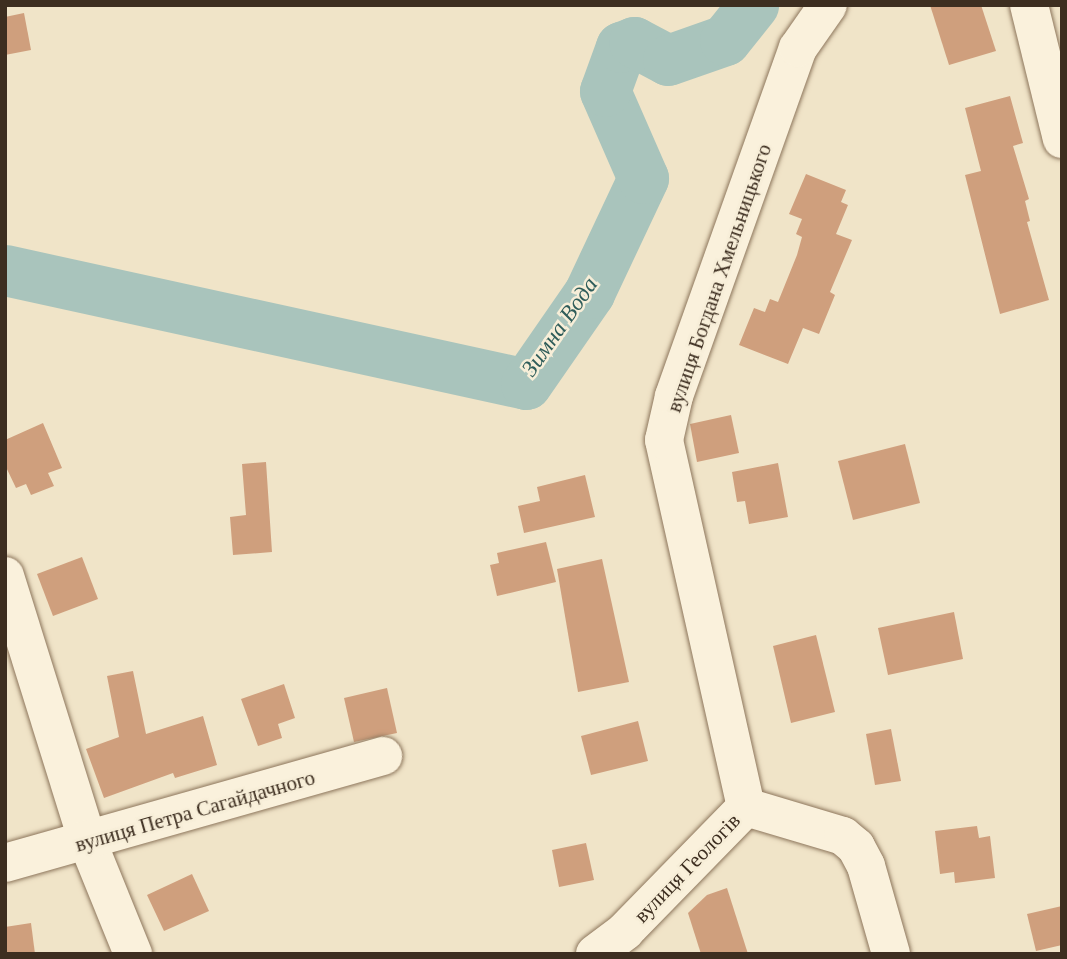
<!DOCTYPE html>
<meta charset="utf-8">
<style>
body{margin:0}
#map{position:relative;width:1067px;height:959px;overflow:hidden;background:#f0e4c8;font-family:Georgia,serif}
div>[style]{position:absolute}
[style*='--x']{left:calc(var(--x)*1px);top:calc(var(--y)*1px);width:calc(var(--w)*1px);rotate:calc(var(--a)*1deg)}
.river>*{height:51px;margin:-25.5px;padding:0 25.5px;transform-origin:25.5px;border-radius:25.5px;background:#a9c4bc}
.building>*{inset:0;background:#cf9f7d}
.roads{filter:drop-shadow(0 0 2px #8d765c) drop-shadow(0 0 2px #8d765c)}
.minor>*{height:38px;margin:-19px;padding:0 19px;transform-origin:19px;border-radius:19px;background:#faf1dc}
span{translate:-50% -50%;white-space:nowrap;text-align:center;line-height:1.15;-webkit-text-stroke:5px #f7eed8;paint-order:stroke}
.street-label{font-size:21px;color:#3d2e20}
.water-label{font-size:23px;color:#2f5d5a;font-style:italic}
.frame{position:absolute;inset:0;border:7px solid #3d2e20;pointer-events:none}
</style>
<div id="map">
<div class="river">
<i style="--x:5;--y:270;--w:533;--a:12.34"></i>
<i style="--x:526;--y:384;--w:111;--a:-55.3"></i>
<i style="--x:589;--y:293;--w:127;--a:-64.8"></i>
<i style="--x:643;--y:178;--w:95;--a:-113.6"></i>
<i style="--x:605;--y:91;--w:47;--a:-70"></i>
<i style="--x:621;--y:47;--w:14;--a:-21"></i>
<i style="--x:634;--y:42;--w:38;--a:28"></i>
<i style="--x:668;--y:60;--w:60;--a:-19.3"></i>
<i style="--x:725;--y:40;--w:45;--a:-51.3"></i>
</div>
<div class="building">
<i style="clip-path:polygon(930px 5px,981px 5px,996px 51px,949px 65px)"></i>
<i style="clip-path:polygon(24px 13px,31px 50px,5px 55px,5px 17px)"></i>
<i style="clip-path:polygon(1010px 96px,1023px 143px,1013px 146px,1029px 199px,1025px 201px,1030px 221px,1027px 222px,1049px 300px,1000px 314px,965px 175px,981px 171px,965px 108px)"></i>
<i style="clip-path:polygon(806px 174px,846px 190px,841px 202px,848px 205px,836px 234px,852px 240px,830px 292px,835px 295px,819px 334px,803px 328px,788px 364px,739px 345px,754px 308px,765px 312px,770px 299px,778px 302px,797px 255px,802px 237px,796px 234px,802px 219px,789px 214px)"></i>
<i style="clip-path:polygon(731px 415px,739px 453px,697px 462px,690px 424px)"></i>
<i style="clip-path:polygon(43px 423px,62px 468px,48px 473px,54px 486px,31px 495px,26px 484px,16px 488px,5px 465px,5px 440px)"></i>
<i style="clip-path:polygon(905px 444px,920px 503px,853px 520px,838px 461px)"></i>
<i style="clip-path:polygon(266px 462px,272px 552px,233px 555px,230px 517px,246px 515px,242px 464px)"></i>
<i style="clip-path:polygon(778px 463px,788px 517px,749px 524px,745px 501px,737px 502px,732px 472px)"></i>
<i style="clip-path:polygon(585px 475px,595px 517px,524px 533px,518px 506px,540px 501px,537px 487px)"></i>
<i style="clip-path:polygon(546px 542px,556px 582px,497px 596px,490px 565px,499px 563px,497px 553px)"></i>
<i style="clip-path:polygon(82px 557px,98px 599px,53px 616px,37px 574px)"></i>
<i style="clip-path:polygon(602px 559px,629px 682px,578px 692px,557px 569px)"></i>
<i style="clip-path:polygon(954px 612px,963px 659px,888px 675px,878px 628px)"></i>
<i style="clip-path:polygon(816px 635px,835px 712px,791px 723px,773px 646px)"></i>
<i style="clip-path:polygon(133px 671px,146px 734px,203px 716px,217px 765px,175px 778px,173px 773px,104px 798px,86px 749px,119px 737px,107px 676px)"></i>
<i style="clip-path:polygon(284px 684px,295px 718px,278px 724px,282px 738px,258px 746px,241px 699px)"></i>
<i style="clip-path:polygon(387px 688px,397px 733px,354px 742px,344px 698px)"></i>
<i style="clip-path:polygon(638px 721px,648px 761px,591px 775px,581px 736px)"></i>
<i style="clip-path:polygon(891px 729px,901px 781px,875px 785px,866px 734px)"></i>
<i style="clip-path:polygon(977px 826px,979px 838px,990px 836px,995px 878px,955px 883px,954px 872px,940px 874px,935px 831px)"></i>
<i style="clip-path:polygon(586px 843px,594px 880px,559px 887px,552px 850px)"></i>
<i style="clip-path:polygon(192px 874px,209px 911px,164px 931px,147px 895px)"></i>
<i style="clip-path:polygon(727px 888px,748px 954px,701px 954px,688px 913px,707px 895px)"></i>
<i style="clip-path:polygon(1062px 906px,1062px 945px,1036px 951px,1027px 914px)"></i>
<i style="clip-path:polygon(31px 923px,35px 954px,5px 954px,5px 927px)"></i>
</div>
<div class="roads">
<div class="minor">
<i style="--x:1029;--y:5;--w:138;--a:76.2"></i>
<i style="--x:5;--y:576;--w:280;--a:72.7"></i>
<i style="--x:88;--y:843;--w:120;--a:67.9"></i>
<i style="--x:746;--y:807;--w:376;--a:-102.6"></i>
<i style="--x:664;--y:440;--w:45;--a:-77.2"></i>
<i style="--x:674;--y:396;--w:369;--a:-70.4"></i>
<i style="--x:798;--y:48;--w:52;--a:-55.1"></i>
<i style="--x:746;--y:807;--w:101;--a:16.6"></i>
<i style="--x:843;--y:836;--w:17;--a:40"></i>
<i style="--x:856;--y:847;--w:21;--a:62"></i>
<i style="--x:866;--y:866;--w:91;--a:74.1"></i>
<i style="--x:5;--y:863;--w:393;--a:-15.8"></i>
<i style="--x:595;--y:954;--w:38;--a:-37"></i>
<i style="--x:625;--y:931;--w:173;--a:-45.7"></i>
</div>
</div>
<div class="street-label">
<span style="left:719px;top:278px;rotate:-71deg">вулиця Богдана Хмельницького</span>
<span style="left:195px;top:811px;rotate:-16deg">вулиця Петра Сагайдачного</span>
<span style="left:687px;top:868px;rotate:-46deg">вулиця Геологів</span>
</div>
<div class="water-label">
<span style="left:560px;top:327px;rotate:-55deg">Зимна Вода</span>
</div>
<div class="frame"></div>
</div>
